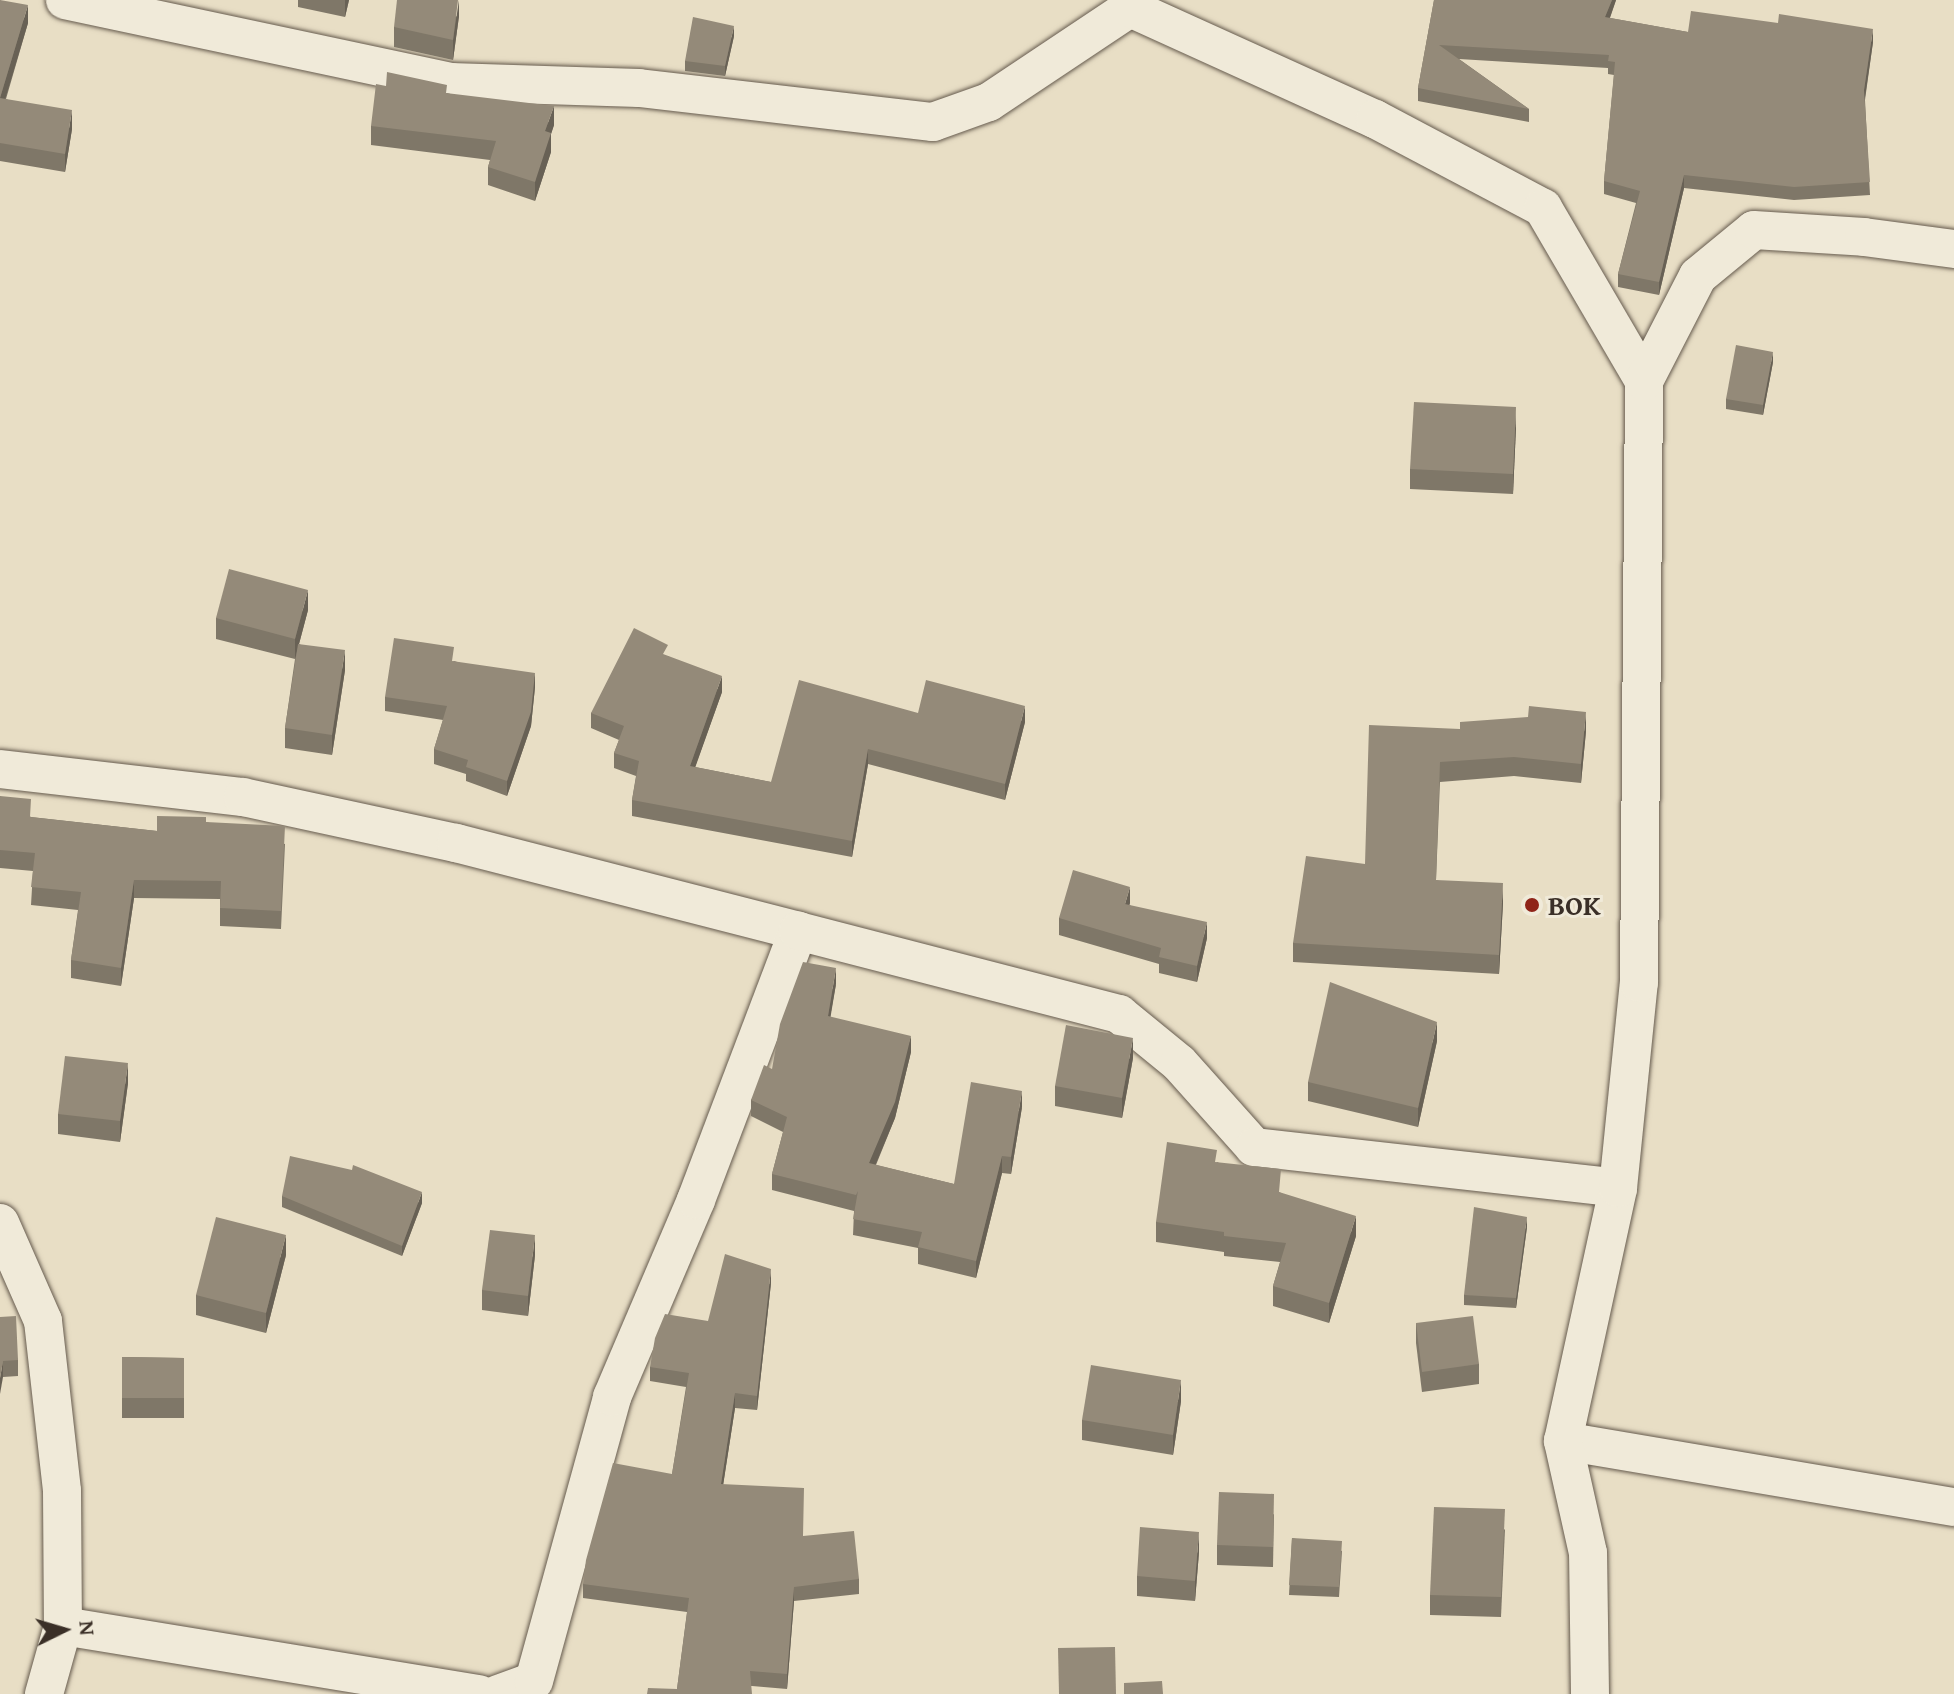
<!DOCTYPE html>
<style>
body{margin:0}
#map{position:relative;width:1954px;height:1694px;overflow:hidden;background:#e8dec5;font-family:"Gentium Book Plus",serif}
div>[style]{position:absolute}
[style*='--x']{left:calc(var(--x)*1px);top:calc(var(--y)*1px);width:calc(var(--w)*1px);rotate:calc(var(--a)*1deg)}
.roads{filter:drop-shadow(0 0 2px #665b4e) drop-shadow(0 0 2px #665b4e)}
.street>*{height:38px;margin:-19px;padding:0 19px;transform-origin:19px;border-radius:19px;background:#f0ead9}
.wall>*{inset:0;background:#7f7768}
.shaded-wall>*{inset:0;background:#686155}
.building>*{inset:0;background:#948a79}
.dots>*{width:22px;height:22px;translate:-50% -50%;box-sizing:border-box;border:4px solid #f0ead9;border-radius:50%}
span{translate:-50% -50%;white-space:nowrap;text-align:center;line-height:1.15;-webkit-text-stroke:6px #f0ead9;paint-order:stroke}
.poi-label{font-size:28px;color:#3a2f27;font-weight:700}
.left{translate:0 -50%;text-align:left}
.north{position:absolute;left:24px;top:1590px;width:80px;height:80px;-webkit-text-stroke:6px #f0ead9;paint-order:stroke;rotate:85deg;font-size:22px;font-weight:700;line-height:32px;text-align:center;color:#3a2f27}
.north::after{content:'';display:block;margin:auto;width:28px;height:36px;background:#3a2f27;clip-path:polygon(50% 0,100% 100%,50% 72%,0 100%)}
</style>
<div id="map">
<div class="roads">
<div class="street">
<i style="--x:65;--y:0;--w:394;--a:12"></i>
<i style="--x:450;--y:82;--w:189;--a:1.8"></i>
<i style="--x:639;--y:88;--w:296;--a:6.6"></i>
<i style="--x:933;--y:122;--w:59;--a:-19.7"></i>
<i style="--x:989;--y:102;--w:169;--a:-33.7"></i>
<i style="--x:1130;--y:0;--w:8;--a:90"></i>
<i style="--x:1130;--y:8;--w:269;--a:24.4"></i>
<i style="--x:1375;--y:119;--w:190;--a:27.9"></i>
<i style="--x:1543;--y:208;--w:200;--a:59.7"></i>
<i style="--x:0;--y:769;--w:245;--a:6.6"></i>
<i style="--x:243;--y:797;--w:218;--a:12.2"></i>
<i style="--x:456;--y:843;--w:353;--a:14.4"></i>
<i style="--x:0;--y:1223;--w:107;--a:66.3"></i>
<i style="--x:43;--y:1321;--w:171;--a:83.6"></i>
<i style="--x:62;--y:1491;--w:135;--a:89.6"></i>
<i style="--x:63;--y:1626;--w:71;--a:105.6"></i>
<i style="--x:1563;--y:1441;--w:397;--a:9.6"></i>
<i style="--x:63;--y:1626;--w:422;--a:9.3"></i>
<i style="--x:498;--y:1694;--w:38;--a:-20"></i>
<i style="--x:534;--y:1681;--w:295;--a:-74.6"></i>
<i style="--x:612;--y:1397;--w:214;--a:-66.9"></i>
<i style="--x:696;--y:1200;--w:288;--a:-69.2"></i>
<i style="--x:798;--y:931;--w:332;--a:14.5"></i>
<i style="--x:1119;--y:1014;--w:77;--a:39.2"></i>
<i style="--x:1179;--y:1063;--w:113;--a:48.2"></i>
<i style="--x:1254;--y:1147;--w:366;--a:6.4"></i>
<i style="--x:1590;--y:1694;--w:141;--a:-90.8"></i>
<i style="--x:1588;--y:1553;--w:115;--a:-102.6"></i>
<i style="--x:1563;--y:1441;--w:259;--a:-77.7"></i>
<i style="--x:1618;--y:1188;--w:206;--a:-84.2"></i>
<i style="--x:1639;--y:983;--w:602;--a:-89.52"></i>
<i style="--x:1644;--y:381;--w:118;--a:-62.8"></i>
<i style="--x:1698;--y:276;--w:72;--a:-39.4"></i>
<i style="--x:1754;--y:230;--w:110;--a:3.6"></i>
<i style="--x:1864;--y:237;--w:91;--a:7.6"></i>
</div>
</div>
<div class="wall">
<i style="clip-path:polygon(0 0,28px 23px,6px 99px,72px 129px,65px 172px,0 161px)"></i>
<i style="clip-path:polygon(298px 0,349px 0,345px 17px,298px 7px)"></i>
<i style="clip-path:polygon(1434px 0,1616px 0,1610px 18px,1688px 32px,1873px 42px,1865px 100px,1870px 195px,1794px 200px,1684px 188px,1659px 295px,1618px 287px,1618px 274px,1636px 203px,1604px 194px,1604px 181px,1614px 75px,1608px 74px,1608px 68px,1459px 59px,1529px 109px,1529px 122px,1418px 101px,1418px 88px)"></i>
<i style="clip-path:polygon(459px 16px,453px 60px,394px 47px,394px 27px)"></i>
<i style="clip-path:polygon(734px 36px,725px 76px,685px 71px,685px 61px)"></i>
<i style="clip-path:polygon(447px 93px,554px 125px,551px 134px,551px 152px,535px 201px,488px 185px,488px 167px,490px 160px,371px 145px,371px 126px)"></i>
<i style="clip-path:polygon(1773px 362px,1763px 415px,1726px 409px,1726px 399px)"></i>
<i style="clip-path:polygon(1516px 427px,1513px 494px,1410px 489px,1410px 469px)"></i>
<i style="clip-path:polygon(308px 610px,299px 644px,345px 670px,332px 755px,285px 748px,285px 728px,295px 659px,216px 639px,216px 618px)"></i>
<i style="clip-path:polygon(668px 656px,722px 692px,695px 767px,771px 782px,918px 713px,1025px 722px,1005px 800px,868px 764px,852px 857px,632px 816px,632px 800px,636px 776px,614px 768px,614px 753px,619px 740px,591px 728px,591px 713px)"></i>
<i style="clip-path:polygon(454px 661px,535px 687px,531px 726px,507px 796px,466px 781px,466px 774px,434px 764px,434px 749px,443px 720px,385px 711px,385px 697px)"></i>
<i style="clip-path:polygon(1460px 729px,1586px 731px,1581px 783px,1514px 776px,1440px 782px,1436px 880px,1503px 903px,1499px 974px,1293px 962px,1293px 943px,1365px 864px)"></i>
<i style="clip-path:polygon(0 796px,31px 817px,157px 831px,206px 822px,285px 844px,281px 929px,220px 926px,220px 899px,134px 898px,121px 986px,71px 978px,71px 960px,78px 910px,31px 905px,33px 871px,0 868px)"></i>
<i style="clip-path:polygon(1130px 903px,1129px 905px,1207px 938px,1197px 982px,1159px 973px,1159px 964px,1059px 935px,1059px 918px)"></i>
<i style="clip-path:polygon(836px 984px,830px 1017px,911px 1052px,895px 1118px,876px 1165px,954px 1184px,1022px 1107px,1011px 1174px,1002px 1173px,976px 1278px,918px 1264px,918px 1248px,853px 1235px,854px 1211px,772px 1190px,772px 1174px,783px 1132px,751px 1116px,751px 1100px)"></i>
<i style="clip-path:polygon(1437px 1041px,1418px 1127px,1308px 1101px,1308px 1082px)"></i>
<i style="clip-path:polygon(1133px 1058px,1122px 1118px,1055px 1106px,1055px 1086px)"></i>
<i style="clip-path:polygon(128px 1083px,120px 1142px,58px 1134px,58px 1114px)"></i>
<i style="clip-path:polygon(1217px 1162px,1281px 1193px,1356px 1236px,1329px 1323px,1273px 1306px,1273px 1286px,1280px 1262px,1224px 1256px,1224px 1252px,1156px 1242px,1156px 1222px)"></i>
<i style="clip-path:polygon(282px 1196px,422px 1203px,402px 1256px,282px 1207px)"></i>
<i style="clip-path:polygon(1527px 1227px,1516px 1308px,1464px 1305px,1464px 1295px)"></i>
<i style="clip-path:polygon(286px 1255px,266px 1333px,196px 1315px,196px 1295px)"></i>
<i style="clip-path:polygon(535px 1255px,528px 1316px,482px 1310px,482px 1290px)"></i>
<i style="clip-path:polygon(771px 1283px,757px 1410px,735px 1408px,723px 1485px,803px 1536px,859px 1579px,859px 1594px,794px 1601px,787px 1689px,752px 1686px,677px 1689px,687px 1612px,583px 1598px,583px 1584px,672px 1474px,686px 1387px,650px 1381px,650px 1367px)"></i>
<i style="clip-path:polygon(0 1317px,18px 1360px,18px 1376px,3px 1377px)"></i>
<i style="clip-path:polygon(1416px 1323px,1479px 1364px,1479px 1384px,1422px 1392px,1416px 1343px)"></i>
<i style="clip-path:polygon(122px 1357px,184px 1358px,184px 1418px,122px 1418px)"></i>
<i style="clip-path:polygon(1181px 1401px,1173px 1455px,1082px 1440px,1082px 1420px)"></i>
<i style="clip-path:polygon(1274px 1514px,1273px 1567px,1217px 1565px,1217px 1545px)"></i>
<i style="clip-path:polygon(1505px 1529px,1501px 1617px,1430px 1615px,1430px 1595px)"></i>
<i style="clip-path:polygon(1292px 1538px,1342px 1551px,1339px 1597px,1289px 1595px)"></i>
<i style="clip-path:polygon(1199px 1552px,1195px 1601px,1137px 1596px,1137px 1576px)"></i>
</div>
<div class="shaded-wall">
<i style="clip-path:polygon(345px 0,349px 0,345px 17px)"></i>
<i style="clip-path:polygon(459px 0,459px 16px,453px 60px,453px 40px)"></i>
<i style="clip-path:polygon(1612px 0,1616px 0,1605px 31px,1605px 17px)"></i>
<i style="clip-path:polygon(28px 5px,28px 23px,0 116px,0 98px)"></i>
<i style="clip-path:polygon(734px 26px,734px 36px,725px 76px,725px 66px)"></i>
<i style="clip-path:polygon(1873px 29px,1873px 42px,1864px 104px,1864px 90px)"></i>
<i style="clip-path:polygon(554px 106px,554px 125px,551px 134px,551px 152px,535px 201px,535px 182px,545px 131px)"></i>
<i style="clip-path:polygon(72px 110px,72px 129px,65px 172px,65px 154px)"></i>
<i style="clip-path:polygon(1684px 175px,1684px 188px,1659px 295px,1659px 282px)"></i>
<i style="clip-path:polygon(1773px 352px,1773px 362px,1763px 415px,1763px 405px)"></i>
<i style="clip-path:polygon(1516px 407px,1516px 427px,1513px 494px,1513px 474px)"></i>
<i style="clip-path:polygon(308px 590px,308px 610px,295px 659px,295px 639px)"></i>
<i style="clip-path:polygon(345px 650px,345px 670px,332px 755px,332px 735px)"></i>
<i style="clip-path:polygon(535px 673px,535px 687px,531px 726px,507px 796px,507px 781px)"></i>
<i style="clip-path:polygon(722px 676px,722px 692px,690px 782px,690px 766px)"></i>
<i style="clip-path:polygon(1025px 706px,1025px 722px,1005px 800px,1005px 784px)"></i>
<i style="clip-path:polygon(1586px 712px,1586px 731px,1581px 783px,1581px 764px)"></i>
<i style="clip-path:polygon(868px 749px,868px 764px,852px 857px,852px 841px)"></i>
<i style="clip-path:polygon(134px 880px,134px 898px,121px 986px,121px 968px)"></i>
<i style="clip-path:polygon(1503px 883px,1503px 903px,1499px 974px,1499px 955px)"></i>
<i style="clip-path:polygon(1130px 887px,1130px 903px,1125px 920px,1125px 904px)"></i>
<i style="clip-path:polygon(1207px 922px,1207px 938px,1197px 982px,1197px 966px)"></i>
<i style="clip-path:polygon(836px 968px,836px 984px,828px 1032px,828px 1016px)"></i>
<i style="clip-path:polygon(1437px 1022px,1437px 1041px,1418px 1127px,1418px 1108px)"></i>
<i style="clip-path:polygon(911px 1036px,911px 1052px,895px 1118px,869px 1180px,869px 1163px)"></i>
<i style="clip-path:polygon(1133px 1038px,1133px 1058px,1122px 1118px,1122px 1098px)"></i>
<i style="clip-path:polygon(128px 1063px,128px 1083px,120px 1142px,120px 1121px)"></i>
<i style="clip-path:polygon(1022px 1091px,1022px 1107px,1011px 1174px,1011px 1157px)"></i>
<i style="clip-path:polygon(1002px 1156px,1002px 1173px,976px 1278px,976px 1261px)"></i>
<i style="clip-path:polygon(422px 1192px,422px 1203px,402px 1256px,402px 1246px)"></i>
<i style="clip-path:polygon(1356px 1216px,1356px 1236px,1329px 1323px,1329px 1303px)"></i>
<i style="clip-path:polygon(1527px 1217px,1527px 1227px,1516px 1308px,1516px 1298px)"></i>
<i style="clip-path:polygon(286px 1235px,286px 1255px,266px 1333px,266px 1313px)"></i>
<i style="clip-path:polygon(535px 1235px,535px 1255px,528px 1316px,528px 1296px)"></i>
<i style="clip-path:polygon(771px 1269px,771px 1283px,757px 1410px,757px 1396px)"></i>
<i style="clip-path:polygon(3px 1361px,3px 1377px,0 1394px,0 1378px)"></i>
<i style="clip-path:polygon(1181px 1380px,1181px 1401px,1173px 1455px,1173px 1435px)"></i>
<i style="clip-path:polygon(735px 1393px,735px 1408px,721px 1499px,721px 1484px)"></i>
<i style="clip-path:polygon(1199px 1532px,1199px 1552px,1195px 1601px,1195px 1581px)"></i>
<i style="clip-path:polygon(794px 1587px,794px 1601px,787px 1689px,787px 1674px)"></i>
</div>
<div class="building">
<i style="clip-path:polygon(0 0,28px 5px,0 98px,72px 110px,65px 154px,0 143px)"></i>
<i style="clip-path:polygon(397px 0,458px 0,453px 40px,394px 27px)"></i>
<i style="clip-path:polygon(1434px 0,1612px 0,1605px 17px,1688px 32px,1691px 11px,1778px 23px,1779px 14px,1873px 29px,1864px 90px,1870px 182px,1794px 187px,1684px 175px,1659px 282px,1618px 274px,1640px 191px,1604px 181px,1615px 62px,1608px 61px,1609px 55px,1439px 45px,1529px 109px,1418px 88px)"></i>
<i style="clip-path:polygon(693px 17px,734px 26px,725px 66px,685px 61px)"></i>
<i style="clip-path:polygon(387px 72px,447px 85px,446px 93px,554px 106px,545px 131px,551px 133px,535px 182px,488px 167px,496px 141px,371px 126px,376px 84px,386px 86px)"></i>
<i style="clip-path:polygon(1736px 345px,1773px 352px,1763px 405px,1726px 399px)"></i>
<i style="clip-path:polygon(1414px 402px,1516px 407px,1513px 474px,1410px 469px)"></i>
<i style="clip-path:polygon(229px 569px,308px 590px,295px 639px,216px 618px)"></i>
<i style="clip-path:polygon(634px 628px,668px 645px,663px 654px,722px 676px,690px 766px,771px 782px,799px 680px,918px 713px,926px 680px,1025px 706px,1005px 784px,868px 749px,852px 841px,632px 800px,639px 761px,614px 753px,624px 726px,591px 713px)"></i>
<i style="clip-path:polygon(394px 638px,454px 647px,452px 661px,535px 673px,531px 712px,507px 781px,466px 767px,468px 760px,434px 749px,447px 706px,385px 697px)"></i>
<i style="clip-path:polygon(298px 644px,345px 650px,332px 735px,285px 728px)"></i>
<i style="clip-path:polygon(1529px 706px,1586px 712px,1581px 764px,1514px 757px,1440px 762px,1436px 880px,1503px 883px,1499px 955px,1293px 943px,1306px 856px,1365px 864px,1369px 725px,1460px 729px,1460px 722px,1528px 717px)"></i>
<i style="clip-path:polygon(0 796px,31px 799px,30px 817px,157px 831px,157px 816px,206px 817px,206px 822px,285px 826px,281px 911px,220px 908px,221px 881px,134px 880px,121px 968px,71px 960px,81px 892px,31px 887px,35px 853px,0 850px)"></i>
<i style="clip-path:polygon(1073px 870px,1130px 887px,1125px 904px,1207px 922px,1197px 966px,1159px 957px,1161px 948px,1059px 918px)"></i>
<i style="clip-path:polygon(803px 962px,836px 968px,828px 1016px,911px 1036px,895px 1102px,869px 1163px,954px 1184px,971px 1082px,1022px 1091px,1011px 1157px,1002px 1156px,976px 1261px,918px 1247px,922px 1232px,853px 1219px,858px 1191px,856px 1195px,772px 1174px,787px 1117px,751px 1100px,764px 1065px,772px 1069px,780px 1024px)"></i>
<i style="clip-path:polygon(1330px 982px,1437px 1022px,1418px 1108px,1308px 1082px)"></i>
<i style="clip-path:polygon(1066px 1025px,1133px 1038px,1122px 1098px,1055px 1086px)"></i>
<i style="clip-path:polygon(65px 1056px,128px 1063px,120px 1121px,58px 1114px)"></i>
<i style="clip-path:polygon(1167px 1142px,1217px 1150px,1215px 1162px,1281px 1169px,1279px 1192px,1356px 1216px,1329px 1303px,1273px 1286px,1286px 1243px,1224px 1236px,1224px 1232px,1156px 1222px)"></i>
<i style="clip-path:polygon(290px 1156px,352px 1170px,353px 1165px,422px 1192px,402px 1246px,282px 1196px)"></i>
<i style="clip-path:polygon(1474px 1207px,1527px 1217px,1516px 1298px,1464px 1295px)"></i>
<i style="clip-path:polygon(216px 1217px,286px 1235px,266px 1313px,196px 1295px)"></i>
<i style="clip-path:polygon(490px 1230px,535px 1235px,528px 1296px,482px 1290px)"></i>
<i style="clip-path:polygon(725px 1254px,771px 1269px,757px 1396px,735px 1393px,721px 1484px,804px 1488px,803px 1536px,854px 1531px,859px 1579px,794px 1587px,787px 1674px,750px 1671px,752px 1694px,647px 1694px,648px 1688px,677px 1689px,689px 1598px,583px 1584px,586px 1560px,613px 1463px,672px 1474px,689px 1373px,650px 1367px,655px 1338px,665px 1314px,708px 1321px)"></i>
<i style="clip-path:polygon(16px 1316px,18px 1360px,3px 1361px,0 1378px,0 1317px)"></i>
<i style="clip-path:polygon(1473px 1316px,1479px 1364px,1422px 1372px,1416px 1323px)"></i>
<i style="clip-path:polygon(122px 1357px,184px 1358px,184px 1398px,122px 1398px)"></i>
<i style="clip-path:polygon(1091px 1365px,1181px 1380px,1173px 1435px,1082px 1420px)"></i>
<i style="clip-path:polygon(1219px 1492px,1274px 1494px,1273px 1547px,1217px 1545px)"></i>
<i style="clip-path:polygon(1434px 1507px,1505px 1509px,1501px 1597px,1430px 1595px)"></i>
<i style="clip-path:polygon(1140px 1527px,1199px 1532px,1195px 1581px,1137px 1576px)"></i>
<i style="clip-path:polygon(1292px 1538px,1342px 1541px,1339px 1587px,1289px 1585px)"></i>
<i style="clip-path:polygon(1115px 1647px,1116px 1694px,1059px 1694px,1058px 1648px)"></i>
<i style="clip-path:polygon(1162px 1681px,1163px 1694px,1124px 1694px,1124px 1683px)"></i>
</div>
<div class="dots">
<i style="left:1532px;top:905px;background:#8f2418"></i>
</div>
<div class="poi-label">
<span class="left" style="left:1548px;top:905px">BOK</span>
</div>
<div class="north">N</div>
</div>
